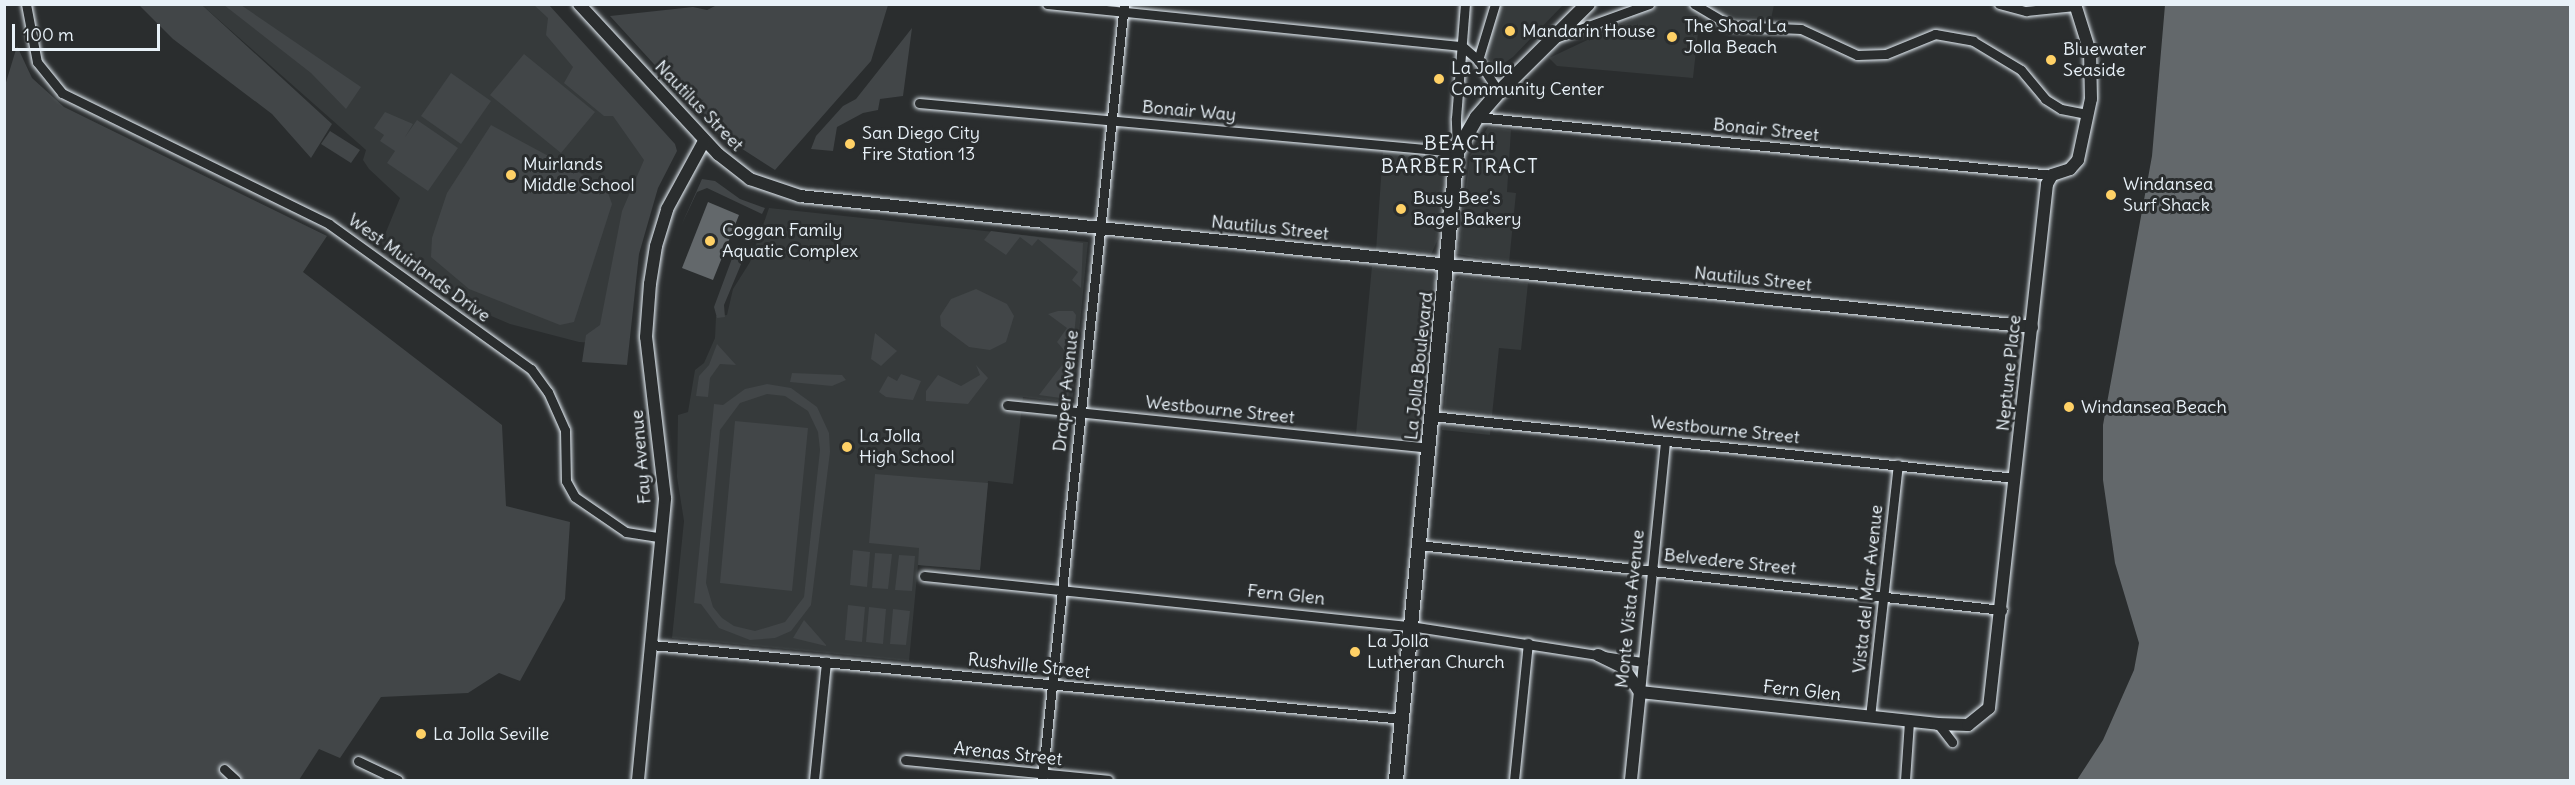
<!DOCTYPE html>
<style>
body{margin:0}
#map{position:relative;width:2575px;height:785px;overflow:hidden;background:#2a2d2e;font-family:Delius,sans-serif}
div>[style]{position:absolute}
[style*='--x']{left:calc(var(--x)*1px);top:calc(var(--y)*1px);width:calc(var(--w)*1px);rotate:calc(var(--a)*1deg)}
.built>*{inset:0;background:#363a3b}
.green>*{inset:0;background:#424648}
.water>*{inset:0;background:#63686b}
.roads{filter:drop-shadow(0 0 2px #e8f1f8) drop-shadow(0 0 2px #e8f1f8)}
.street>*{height:9px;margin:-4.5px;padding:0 4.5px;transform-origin:4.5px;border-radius:4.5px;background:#2a2d2e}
.secondary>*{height:12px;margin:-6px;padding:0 6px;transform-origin:6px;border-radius:6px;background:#2a2d2e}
.primary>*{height:14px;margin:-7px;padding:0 7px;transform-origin:7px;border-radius:7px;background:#2a2d2e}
.dots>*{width:16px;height:16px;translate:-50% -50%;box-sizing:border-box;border:3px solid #2a2d2e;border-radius:50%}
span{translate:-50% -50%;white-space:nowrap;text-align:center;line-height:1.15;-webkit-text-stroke:6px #2a2d2e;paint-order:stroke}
.poi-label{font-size:18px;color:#e8f1f8}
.left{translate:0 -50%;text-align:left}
.street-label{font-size:18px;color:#e8f1f8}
.neighbourhood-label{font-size:20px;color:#e8f1f8;letter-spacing:1.5px}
.frame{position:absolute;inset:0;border:6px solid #e8f1f8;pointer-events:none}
.scale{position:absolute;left:12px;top:24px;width:148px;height:27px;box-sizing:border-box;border:3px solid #e8f1f8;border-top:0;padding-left:8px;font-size:18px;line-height:21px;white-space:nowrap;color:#e8f1f8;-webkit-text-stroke:4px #2a2d2e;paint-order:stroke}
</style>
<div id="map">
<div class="built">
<i style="clip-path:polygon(202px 5px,539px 5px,651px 154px,609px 344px,579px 342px,510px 324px,463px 304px,381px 244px,400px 198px,369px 169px,363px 160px,366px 150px)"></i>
<i style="clip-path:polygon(1499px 5px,1563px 5px,1513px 57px,1497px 68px,1486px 63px,1485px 51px)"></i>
<i style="clip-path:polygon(1632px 5px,1774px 5px,1768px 33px,1754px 35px,1725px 30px,1700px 14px,1693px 78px,1557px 66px,1549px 58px,1632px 19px)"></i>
<i style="clip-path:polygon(1488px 127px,1511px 130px,1507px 192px,1516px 193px,1509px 263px,1457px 254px,1470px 156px)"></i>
<i style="clip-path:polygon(1383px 150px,1449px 156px,1440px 234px,1430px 257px,1376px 251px)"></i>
<i style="clip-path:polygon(769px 208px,1088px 242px,1072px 403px,1023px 397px,1013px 484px,988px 481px,980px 570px,918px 565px,909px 661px,672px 638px,684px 521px,677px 477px,678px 415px,688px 412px,695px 370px,704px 363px,715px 338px,716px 316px,727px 315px,733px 289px,750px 262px)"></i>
<i style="clip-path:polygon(1372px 266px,1432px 272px,1436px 276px,1420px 436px,1416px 440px,1356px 434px)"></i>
<i style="clip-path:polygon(1460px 276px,1528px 283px,1521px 350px,1499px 348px,1490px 435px,1442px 430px,1456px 280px)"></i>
</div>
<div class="green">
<i style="clip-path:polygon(139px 5px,202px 5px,332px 124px,311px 158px,272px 114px,173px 39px)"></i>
<i style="clip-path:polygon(224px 5px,241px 5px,361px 87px,346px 109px,311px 73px)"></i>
<i style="clip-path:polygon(534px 5px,549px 5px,675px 144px,677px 151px,658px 188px,639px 254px,627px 365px,582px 362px,586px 335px,600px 325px,622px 211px,644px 160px,613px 116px,604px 116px,564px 83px,573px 67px,546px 35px,548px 18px)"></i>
<i style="clip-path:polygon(717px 5px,888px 5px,871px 61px,775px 170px,716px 132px,610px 16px,693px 7px,707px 10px)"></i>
<i style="clip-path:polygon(912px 28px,903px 96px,880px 99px,878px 110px,863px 113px,837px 127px,833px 151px,811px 149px,816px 136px,843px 106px,856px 99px)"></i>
<i style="clip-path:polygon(17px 46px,32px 78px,64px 107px,327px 236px,303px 272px,502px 425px,506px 506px,570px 522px,565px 599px,520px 681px,499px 673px,468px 693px,381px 697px,340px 758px,319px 749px,299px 780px,5px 780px,4px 89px)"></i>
<i style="clip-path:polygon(524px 54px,595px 112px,561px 153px,490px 95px)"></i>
<i style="clip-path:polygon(451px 73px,491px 101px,461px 144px,421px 116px)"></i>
<i style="clip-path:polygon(385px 112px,413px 124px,405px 137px,417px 120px,458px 148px,428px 191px,387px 163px,395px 151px,380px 141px,384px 135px,374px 128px)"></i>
<i style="clip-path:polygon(491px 125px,606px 187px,612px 204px,574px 322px,560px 325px,469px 289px,431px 257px,432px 238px,447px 193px)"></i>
<i style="clip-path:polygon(330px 131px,360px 150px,351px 163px,321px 144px)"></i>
<i style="clip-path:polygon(702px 179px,715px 181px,740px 199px,765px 208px,762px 214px,707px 188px,697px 192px,681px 226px)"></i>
<i style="clip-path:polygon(991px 231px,1083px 243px,1081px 288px,1072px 280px,1078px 272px,1038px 239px,1032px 246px,1020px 237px,1006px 255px,984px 240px)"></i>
<i style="clip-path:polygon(737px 245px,747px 250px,724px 305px,725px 317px,717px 318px,714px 307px)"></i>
<i style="clip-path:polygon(976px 289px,1007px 304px,1014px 316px,1006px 342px,990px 350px,969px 347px,941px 326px,940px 316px,951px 299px)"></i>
<i style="clip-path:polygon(1058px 311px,1073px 311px,1076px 315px,1068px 399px,1039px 395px,1069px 356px,1057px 342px,1067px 328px,1048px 314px)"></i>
<i style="clip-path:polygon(875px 333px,897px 351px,881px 366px,871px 359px)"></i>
<i style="clip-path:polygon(717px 344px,736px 365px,720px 364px,710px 378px,708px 397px,696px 396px,699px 376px,709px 365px)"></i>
<i style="clip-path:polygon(976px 365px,988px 378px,968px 404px,926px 401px,926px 391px,938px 375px,961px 386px,980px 375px)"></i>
<i style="clip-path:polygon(792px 373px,842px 375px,846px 380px,832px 386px,790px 382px)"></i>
<i style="clip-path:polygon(901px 374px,921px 381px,913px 400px,886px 397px,879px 392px,888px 376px,897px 381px)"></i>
<i style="clip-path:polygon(evenodd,767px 384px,791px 388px,817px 407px,829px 433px,830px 452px,811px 605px,791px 631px,775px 638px,750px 640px,719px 628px,701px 604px,694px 603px,714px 404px,723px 405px,745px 389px,767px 384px,767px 394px,785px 396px,808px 411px,818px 432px,820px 450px,804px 597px,785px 622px,755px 631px,734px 626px,722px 618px,713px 607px,706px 583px,720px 430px,740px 403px,767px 394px)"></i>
<i style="clip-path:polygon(735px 421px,808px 428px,792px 591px,720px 583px)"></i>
<i style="clip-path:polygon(875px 474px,988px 483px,980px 570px,918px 565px,919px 548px,869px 543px)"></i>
<i style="clip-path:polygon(853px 550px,870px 552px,867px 587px,850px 585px)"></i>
<i style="clip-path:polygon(875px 553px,892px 554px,888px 589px,872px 588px)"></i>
<i style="clip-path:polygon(899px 555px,915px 556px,912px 591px,895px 590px)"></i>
<i style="clip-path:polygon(848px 605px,865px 607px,862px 642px,845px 640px)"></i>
<i style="clip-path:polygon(869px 607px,886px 609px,883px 644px,866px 642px)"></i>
<i style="clip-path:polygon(893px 609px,910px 611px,906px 645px,890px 644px)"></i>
<i style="clip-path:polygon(804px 620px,826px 645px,826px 646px,793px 638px)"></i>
</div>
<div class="water">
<i style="clip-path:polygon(2165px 5px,2570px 5px,2570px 780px,2077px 780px,2103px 740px,2134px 670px,2139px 643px,2115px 563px,2103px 480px,2103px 425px,2152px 156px)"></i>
<i style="clip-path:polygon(708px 202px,739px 215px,713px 280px,682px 268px)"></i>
</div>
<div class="roads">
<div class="street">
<i style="--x:26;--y:4;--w:59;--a:79.3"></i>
<i style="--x:37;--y:62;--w:40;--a:51"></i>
<i style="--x:62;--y:93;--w:297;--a:26.1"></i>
<i style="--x:329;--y:224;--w:249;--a:35.7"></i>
<i style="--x:531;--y:369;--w:29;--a:54"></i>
<i style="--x:548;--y:392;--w:42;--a:65.9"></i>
<i style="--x:565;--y:430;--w:51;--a:88.9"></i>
<i style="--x:566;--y:481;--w:18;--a:61"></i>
<i style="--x:575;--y:497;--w:62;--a:34.5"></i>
<i style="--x:626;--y:532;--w:36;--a:9"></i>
<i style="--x:1047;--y:4;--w:417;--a:5.8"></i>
<i style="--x:1462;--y:46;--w:21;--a:41"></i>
<i style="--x:1495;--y:4;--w:59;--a:106.9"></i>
<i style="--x:1478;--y:60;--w:38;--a:57"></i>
<i style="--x:1694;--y:4;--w:43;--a:30.7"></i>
<i style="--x:1731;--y:26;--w:70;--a:2.5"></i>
<i style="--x:1801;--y:29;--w:62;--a:24.9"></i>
<i style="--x:1857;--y:55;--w:29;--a:-2"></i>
<i style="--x:1886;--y:54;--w:53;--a:-22.2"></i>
<i style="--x:1935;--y:34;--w:39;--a:10"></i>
<i style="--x:1973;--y:41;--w:56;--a:31.1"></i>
<i style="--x:2021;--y:70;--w:38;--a:50"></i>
<i style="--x:2045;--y:99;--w:19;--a:32"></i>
<i style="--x:2061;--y:109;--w:26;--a:11"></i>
<i style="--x:1999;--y:4;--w:28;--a:15"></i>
<i style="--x:2026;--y:11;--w:49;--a:-5.8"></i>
<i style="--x:1558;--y:37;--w:97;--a:-19.9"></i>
<i style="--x:919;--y:103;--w:540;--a:5.2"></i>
<i style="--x:1457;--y:152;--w:34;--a:-92"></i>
<i style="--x:1456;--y:118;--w:114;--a:-85.5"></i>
<i style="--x:1477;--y:117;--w:578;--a:5.76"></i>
<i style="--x:1007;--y:405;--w:424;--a:5.8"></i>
<i style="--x:1432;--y:416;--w:586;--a:6.07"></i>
<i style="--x:1419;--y:545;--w:587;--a:6.36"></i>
<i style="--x:924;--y:576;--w:489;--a:5.9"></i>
<i style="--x:1410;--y:626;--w:236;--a:8.8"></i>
<i style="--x:652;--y:645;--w:754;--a:5.63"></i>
<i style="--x:1640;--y:692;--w:252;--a:-84.3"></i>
<i style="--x:1870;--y:717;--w:254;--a:-83.7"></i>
<i style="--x:1938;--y:724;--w:23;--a:52"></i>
<i style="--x:905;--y:760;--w:204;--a:5.6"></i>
<i style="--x:358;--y:761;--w:44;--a:25.4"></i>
<i style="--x:224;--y:769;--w:16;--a:43"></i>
<i style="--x:814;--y:780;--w:119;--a:-84.2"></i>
<i style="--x:1042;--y:780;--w:780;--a:-83.97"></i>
<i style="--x:1514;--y:780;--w:138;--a:-84.2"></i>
<i style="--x:1905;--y:780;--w:59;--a:-86.1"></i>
</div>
<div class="secondary">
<i style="--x:579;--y:4;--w:205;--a:47.2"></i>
<i style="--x:718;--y:154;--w:41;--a:38"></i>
<i style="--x:750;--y:179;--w:53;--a:18.8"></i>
<i style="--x:800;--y:196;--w:1239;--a:6.07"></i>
<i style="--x:1598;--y:655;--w:28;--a:26"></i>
<i style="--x:1623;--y:667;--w:30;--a:56"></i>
<i style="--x:1640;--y:692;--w:300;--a:6.1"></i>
<i style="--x:1938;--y:724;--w:30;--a:2"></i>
<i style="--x:1968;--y:725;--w:27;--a:-39"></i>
<i style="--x:1989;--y:708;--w:527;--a:-83.68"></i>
<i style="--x:2047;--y:184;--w:10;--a:-61"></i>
<i style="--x:2052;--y:175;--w:19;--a:-18"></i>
<i style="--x:2070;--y:169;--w:12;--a:-48"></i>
<i style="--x:2078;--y:160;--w:62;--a:-78"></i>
<i style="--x:2091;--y:99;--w:47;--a:-91.2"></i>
<i style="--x:2090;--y:52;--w:50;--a:-107.4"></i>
<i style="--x:638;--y:780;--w:283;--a:-84.5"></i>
<i style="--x:665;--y:498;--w:162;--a:-96.7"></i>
<i style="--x:646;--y:337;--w:53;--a:-85.7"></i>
<i style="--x:650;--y:284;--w:38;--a:-81"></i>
<i style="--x:656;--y:246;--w:39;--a:-73"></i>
<i style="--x:667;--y:209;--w:77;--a:-61.4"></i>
<i style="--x:1631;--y:780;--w:88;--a:-84.2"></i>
</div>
<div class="primary">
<i style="--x:1396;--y:780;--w:631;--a:-84.45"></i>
<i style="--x:1457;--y:152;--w:40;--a:-60.3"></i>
<i style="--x:1477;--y:117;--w:33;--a:-49"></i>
<i style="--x:1499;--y:92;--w:125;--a:-44.7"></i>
</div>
</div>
<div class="dots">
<i style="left:1510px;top:31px;background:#ffd166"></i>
<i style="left:1672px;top:37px;background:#ffd166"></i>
<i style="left:2051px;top:60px;background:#ffd166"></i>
<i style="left:1439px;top:79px;background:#ffd166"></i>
<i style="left:850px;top:144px;background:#ffd166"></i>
<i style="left:511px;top:175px;background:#ffd166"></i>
<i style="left:2111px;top:195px;background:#ffd166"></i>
<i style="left:1401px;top:209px;background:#ffd166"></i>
<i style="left:710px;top:241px;background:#ffd166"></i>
<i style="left:2069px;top:407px;background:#ffd166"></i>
<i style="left:847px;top:447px;background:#ffd166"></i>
<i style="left:1355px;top:652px;background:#ffd166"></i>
<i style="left:421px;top:734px;background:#ffd166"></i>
</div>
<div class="poi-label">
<span class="left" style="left:1684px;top:37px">The Shoal La<br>Jolla Beach</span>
<span class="left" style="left:1522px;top:31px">Mandarin House</span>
<span class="left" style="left:2063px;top:60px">Bluewater<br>Seaside</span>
<span class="left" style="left:1451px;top:79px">La Jolla<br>Community Center</span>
<span class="left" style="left:862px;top:144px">San Diego City<br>Fire Station 13</span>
<span class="left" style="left:523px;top:175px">Muirlands<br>Middle School</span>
<span class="left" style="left:2123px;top:195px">Windansea<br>Surf Shack</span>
<span class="left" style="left:1413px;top:209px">Busy Bee's<br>Bagel Bakery</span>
<span class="left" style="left:722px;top:241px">Coggan Family<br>Aquatic Complex</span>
<span class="left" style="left:2081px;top:407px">Windansea Beach</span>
<span class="left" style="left:859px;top:447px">La Jolla<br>High School</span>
<span class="left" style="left:1367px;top:652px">La Jolla<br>Lutheran Church</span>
<span class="left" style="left:433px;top:734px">La Jolla Seville</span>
</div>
<div class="street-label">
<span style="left:699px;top:106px;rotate:46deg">Nautilus Street</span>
<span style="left:1189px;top:111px;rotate:5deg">Bonair Way</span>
<span style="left:1766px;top:130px;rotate:6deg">Bonair Street</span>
<span style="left:1270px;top:228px;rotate:6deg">Nautilus Street</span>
<span style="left:419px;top:268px;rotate:36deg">West Muirlands Drive</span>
<span style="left:1753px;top:279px;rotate:6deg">Nautilus Street</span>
<span style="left:1419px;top:366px;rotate:-84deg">La Jolla Boulevard</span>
<span style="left:2009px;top:373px;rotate:-84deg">Neptune Place</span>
<span style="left:1066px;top:391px;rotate:-84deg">Draper Avenue</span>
<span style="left:1220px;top:410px;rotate:6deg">Westbourne Street</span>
<span style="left:1725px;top:430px;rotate:6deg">Westbourne Street</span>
<span style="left:641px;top:457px;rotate:-95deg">Fay Avenue</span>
<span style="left:1730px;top:562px;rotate:6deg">Belvedere Street</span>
<span style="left:1868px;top:589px;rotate:-84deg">Vista del Mar Avenue</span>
<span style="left:1286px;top:595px;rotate:6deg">Fern Glen</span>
<span style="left:1630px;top:609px;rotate:-84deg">Monte Vista Avenue</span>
<span style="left:1029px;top:666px;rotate:6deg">Rushville Street</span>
<span style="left:1802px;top:691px;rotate:6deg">Fern Glen</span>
<span style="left:1008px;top:754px;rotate:6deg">Arenas Street</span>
</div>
<div class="neighbourhood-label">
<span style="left:1460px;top:154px">BEACH<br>BARBER TRACT</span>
</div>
<div class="frame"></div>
<div class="scale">100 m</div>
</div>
